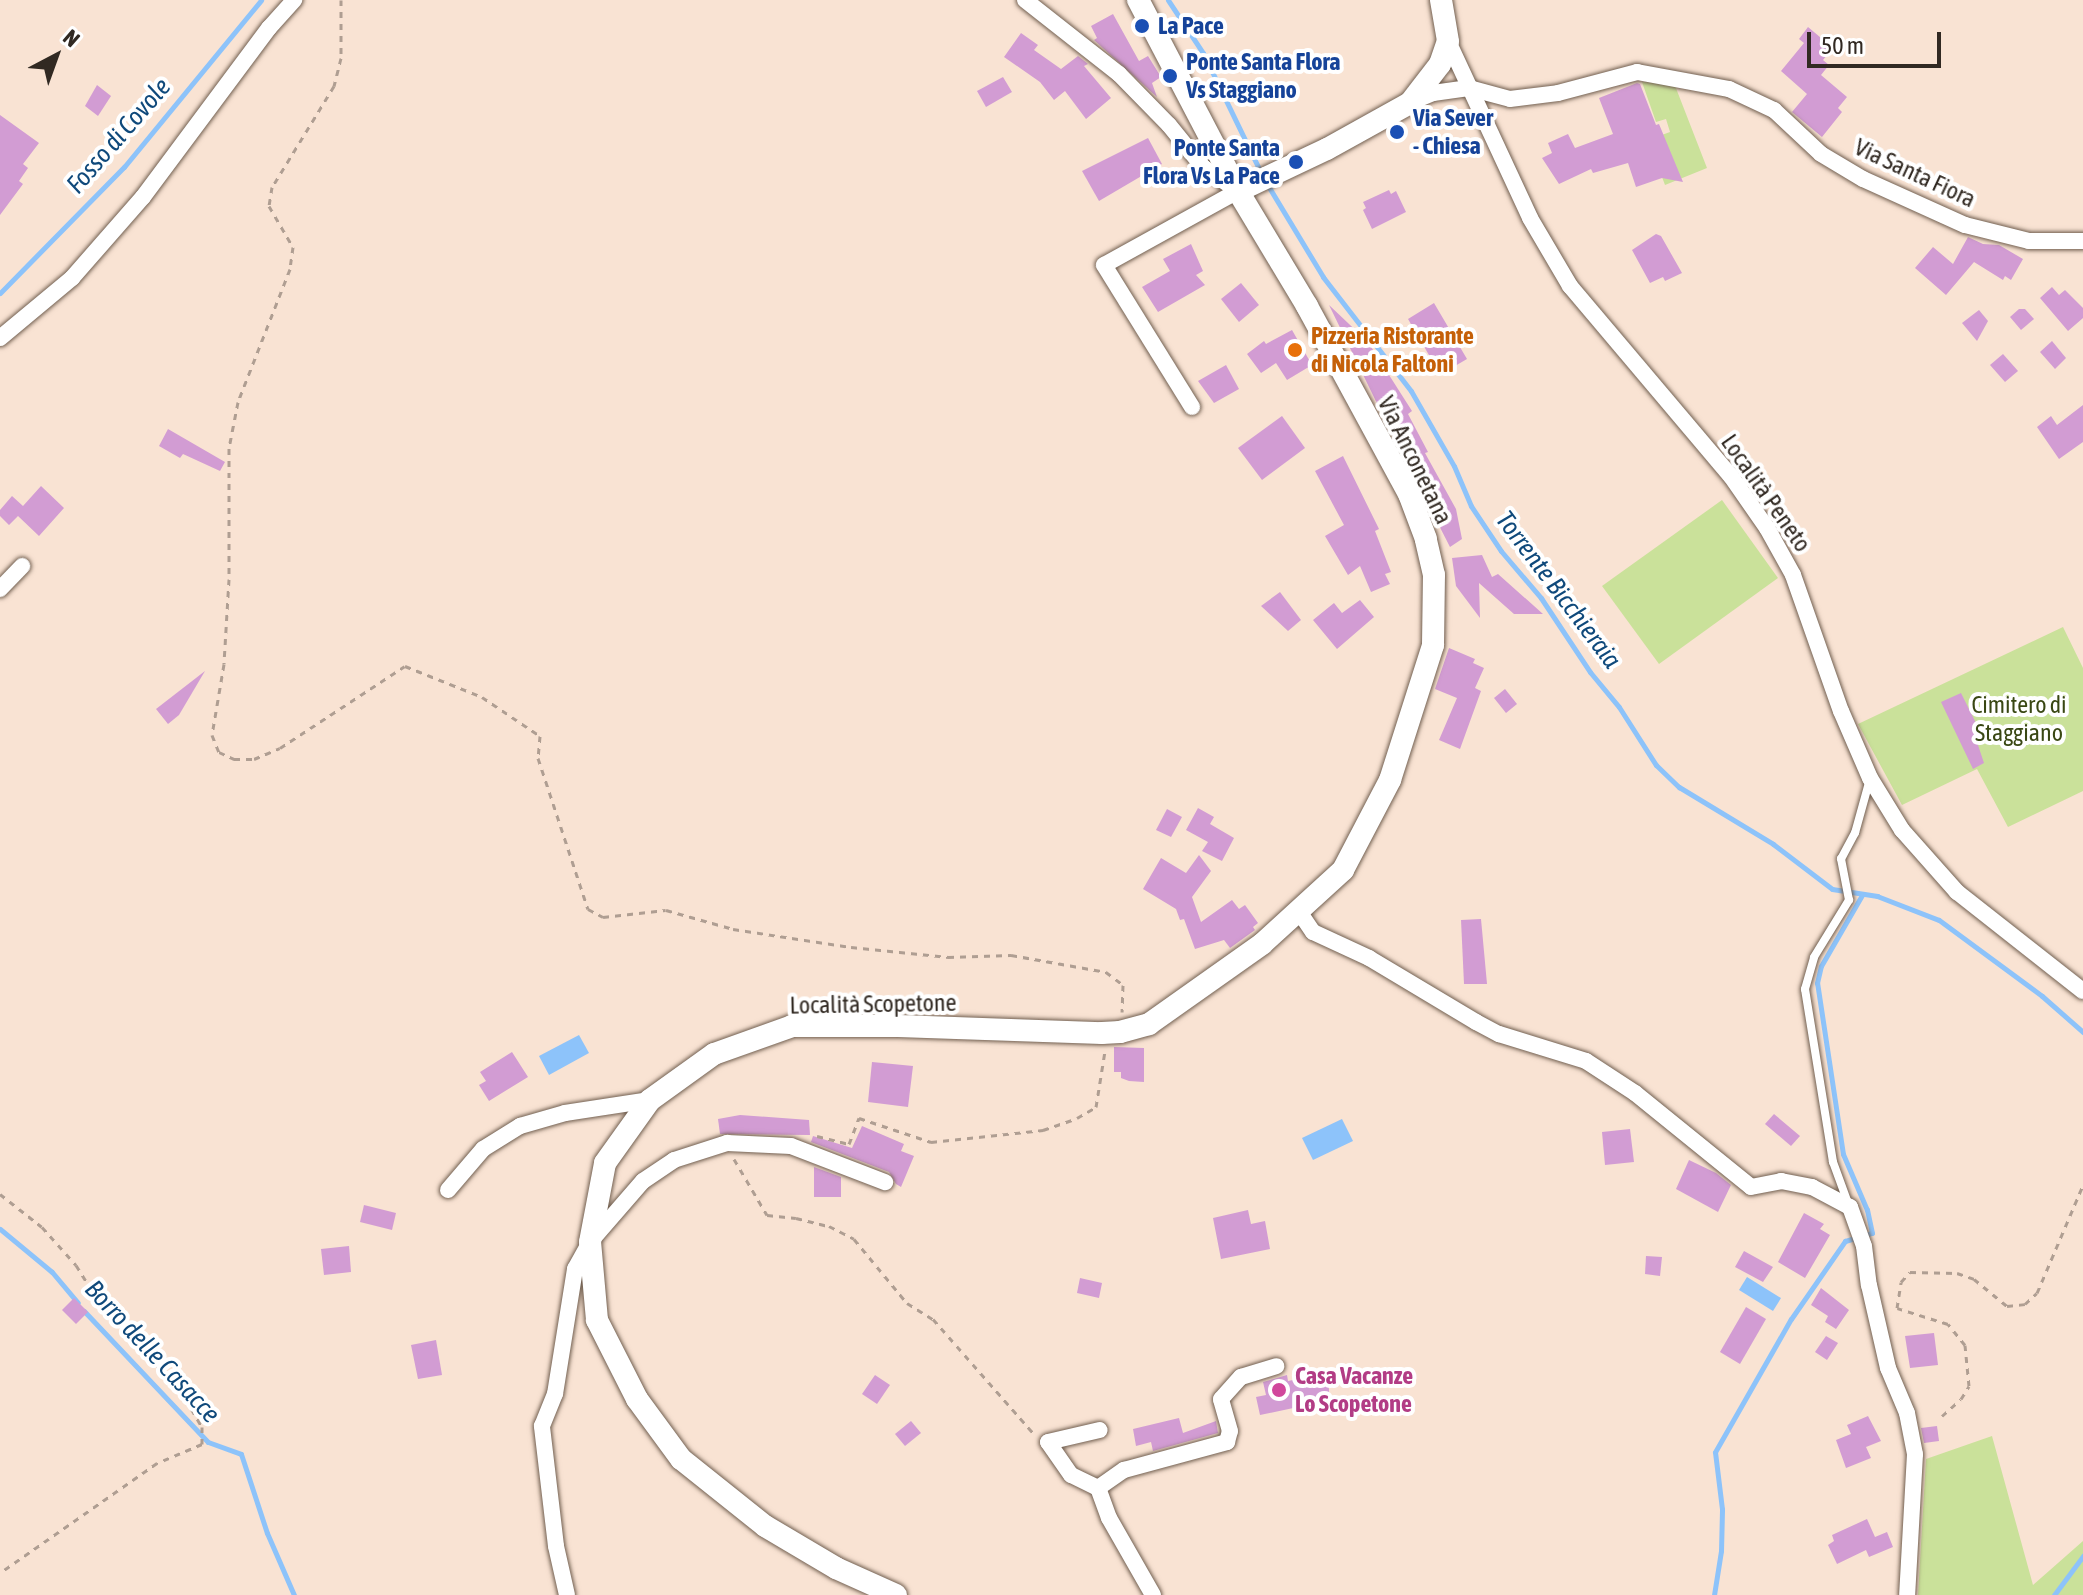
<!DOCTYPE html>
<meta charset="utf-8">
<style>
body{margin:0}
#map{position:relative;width:2083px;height:1595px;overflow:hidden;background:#f9e3d3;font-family:"Asap Condensed",sans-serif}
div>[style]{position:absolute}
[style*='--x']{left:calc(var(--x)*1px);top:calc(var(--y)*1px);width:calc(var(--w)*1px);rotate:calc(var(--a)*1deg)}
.green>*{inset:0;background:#cae19a}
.water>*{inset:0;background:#8dc3fa}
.stream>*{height:5px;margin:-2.5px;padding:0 2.5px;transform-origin:2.5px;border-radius:2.5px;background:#8dc3fa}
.building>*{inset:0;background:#d29cd3}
.path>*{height:3px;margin-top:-1.5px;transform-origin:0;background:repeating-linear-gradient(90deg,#af9e92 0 6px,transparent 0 12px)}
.roads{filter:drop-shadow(0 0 2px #715f50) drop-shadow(0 0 2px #715f50)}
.lane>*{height:8px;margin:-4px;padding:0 4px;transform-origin:4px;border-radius:4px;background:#fff}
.street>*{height:16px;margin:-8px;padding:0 8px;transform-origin:8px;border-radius:8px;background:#fff}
.secondary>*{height:22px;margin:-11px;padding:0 11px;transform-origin:11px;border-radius:11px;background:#fff}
.dots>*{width:22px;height:22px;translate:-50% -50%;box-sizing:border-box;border:4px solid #fff;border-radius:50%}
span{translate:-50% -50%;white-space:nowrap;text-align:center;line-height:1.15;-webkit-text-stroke:8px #fff;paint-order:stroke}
.transit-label{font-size:24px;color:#164399;font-weight:700}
.left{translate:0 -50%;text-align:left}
.right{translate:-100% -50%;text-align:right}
.street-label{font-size:24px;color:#312922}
.food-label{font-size:24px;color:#c56008;font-weight:700}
.park-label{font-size:24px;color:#394713}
.hotel-label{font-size:24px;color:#b23c85;font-weight:700}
.water-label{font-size:26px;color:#0f497b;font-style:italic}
.north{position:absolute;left:16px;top:16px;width:80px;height:80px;-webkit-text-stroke:6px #fff;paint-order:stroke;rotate:41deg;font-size:22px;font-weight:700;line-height:32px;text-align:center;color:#312922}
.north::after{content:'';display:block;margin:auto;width:28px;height:36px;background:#312922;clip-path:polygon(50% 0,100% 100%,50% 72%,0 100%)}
.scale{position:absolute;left:1807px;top:32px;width:134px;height:36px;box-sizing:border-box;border:4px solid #312922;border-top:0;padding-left:10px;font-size:24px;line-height:28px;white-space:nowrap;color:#312922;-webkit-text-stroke:6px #fff;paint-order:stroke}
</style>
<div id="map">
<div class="green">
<i style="clip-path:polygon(1642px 82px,1674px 83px,1707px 168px,1665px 185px,1648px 140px,1670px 132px,1666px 119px,1656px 122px)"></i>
<i style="clip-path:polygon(1722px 500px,1778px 578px,1659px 664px,1602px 586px)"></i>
<i style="clip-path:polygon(2063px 627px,2083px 668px,2083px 791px,2008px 827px,1977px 769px,1902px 805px,1858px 724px)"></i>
<i style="clip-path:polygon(1992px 1436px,2033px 1585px,2083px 1541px,2083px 1595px,1918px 1595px,1926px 1459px)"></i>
</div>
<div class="water">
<i style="clip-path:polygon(579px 1035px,589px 1053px,549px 1075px,539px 1056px)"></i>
<i style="clip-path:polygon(1342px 1119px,1353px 1141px,1313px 1160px,1302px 1138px)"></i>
<i style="clip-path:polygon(1747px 1277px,1781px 1298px,1773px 1311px,1739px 1290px)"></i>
</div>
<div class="stream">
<i style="--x:1168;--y:0;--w:64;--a:56.6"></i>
<i style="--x:1203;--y:53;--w:136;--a:64.2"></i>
<i style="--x:1267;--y:184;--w:109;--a:58.9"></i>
<i style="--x:1323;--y:277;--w:144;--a:52.3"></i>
<i style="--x:1411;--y:391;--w:86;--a:60.2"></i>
<i style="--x:1454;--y:466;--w:43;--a:67"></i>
<i style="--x:1471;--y:506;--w:54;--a:56.3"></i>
<i style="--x:1501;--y:551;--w:62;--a:49.6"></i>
<i style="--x:1541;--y:598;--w:89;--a:56.5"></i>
<i style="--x:1590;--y:672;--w:45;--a:50.4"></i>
<i style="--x:1619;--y:707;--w:69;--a:57.5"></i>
<i style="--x:1656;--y:765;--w:32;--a:44"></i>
<i style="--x:1679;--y:787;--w:110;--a:31.2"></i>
<i style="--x:1773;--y:844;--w:74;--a:37.3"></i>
<i style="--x:1832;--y:889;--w:46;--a:8.8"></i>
<i style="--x:1877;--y:896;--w:66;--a:21.2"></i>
<i style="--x:1939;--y:920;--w:128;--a:36.4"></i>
<i style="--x:2042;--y:996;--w:55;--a:41.3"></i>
<i style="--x:0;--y:293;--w:177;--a:-45.5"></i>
<i style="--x:124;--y:167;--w:216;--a:-50.6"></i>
<i style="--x:0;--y:1229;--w:67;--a:39.6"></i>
<i style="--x:52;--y:1272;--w:40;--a:50"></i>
<i style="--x:84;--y:1311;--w:180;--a:46.6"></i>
<i style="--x:208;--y:1442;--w:35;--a:20"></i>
<i style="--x:241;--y:1454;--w:83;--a:71.8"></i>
<i style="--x:267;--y:1533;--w:68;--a:66.5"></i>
<i style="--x:1714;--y:1595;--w:45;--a:-81"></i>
<i style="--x:1721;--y:1551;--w:42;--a:-88.6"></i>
<i style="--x:1722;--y:1509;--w:57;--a:-97"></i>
<i style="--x:1715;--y:1452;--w:153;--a:-60.3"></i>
<i style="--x:1791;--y:1319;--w:95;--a:-55.3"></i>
<i style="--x:1845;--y:1241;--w:28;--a:-17"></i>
<i style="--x:1872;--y:1233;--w:24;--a:-102"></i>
<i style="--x:1867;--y:1210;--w:61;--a:-113.2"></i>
<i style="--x:1843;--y:1154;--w:173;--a:-98.6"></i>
<i style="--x:1817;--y:983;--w:17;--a:-77"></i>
<i style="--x:1821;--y:966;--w:82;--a:-60"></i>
<i style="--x:2054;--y:1595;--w:49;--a:-53.4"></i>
</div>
<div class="building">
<i style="clip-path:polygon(1113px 14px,1139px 61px,1148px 56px,1161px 77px,1152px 83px,1157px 97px,1094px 40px,1097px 38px,1091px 26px)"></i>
<i style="clip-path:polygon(1808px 27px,1833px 48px,1823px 60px,1829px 65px,1821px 75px,1847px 97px,1838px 108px,1842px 112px,1822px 137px,1792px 112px,1807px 94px,1781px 71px,1804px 43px,1799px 39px)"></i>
<i style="clip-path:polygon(1021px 33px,1038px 45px,1034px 50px,1061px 69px,1078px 56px,1088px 64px,1084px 66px,1111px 98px,1086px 119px,1065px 91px,1054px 100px,1040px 82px,1004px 57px)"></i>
<i style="clip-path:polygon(1003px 77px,1012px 92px,986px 107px,977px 91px)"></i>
<i style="clip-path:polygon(1637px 83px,1640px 84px,1656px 125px,1659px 124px,1683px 182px,1662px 178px,1636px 187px,1628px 163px,1593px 173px,1591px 169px,1559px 184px,1542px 158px,1552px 153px,1548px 143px,1568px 134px,1575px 148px,1613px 134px,1599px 98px)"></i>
<i style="clip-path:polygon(97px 85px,111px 96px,98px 116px,85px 106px)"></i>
<i style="clip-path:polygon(0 115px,39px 143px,23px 164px,28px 168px,19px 181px,23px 184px,0 215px)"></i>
<i style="clip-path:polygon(1148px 138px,1162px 164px,1099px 201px,1082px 171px)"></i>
<i style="clip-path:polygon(1389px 190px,1391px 194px,1396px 191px,1406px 212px,1372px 229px,1363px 210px,1366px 208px,1363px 202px)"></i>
<i style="clip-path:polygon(1656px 234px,1661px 236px,1682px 273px,1665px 281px,1663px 277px,1650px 283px,1632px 250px)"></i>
<i style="clip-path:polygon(1968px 237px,1983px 244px,1999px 245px,2023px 259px,2011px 280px,2005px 276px,2003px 280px,1974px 262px,1946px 295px,1915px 268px,1933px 247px,1953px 264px)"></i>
<i style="clip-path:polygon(1191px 244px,1203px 271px,1196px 275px,1205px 285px,1158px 312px,1142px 287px,1170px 271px,1163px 259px)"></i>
<i style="clip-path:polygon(1241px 283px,1259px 305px,1239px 322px,1221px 299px)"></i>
<i style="clip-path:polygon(2052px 287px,2059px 295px,2065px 290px,2083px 308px,2083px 318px,2068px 331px,2040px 298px)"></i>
<i style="clip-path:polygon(1434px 303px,1467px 359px,1455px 366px,1447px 354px,1433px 362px,1408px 319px)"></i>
<i style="clip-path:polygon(1329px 305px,1368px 342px,1412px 411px,1408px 414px,1428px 452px,1425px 453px,1456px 509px,1462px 539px,1450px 547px,1426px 500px,1426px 490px,1389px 428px)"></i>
<i style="clip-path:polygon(2019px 309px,2025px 309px,2034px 319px,2021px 330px,2010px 317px)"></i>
<i style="clip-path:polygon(1979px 310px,1988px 321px,1977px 341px,1962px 323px)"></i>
<i style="clip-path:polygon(1292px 330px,1312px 365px,1287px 380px,1276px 363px,1261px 373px,1247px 354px,1264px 341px,1266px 344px)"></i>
<i style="clip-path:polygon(2052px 341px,2066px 358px,2055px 369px,2040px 352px)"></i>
<i style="clip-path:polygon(2003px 354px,2018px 371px,2005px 382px,1990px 365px)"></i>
<i style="clip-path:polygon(1226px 365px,1239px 389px,1214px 403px,1198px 381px)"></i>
<i style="clip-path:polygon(2083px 405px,2083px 442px,2059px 459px,2037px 427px,2051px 416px,2057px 425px)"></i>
<i style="clip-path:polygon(1282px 416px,1305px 448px,1262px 480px,1238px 448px)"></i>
<i style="clip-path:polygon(168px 429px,225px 462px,220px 471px,183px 454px,180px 458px,159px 446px)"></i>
<i style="clip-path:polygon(1343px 456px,1379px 529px,1375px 531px,1391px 572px,1385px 574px,1390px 584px,1371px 592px,1360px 566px,1348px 575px,1325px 536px,1344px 525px,1315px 471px)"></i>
<i style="clip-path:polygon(41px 486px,64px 508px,39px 536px,18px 516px,9px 525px,0 516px,0 510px,12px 496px,23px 506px)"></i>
<i style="clip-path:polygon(1482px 555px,1492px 577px,1498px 574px,1543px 614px,1514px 614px,1479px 583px,1480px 618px,1456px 586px,1452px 558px)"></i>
<i style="clip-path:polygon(1280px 592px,1301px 620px,1288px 631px,1261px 606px)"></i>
<i style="clip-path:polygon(1360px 600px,1374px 617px,1337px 649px,1313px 620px,1334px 603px,1342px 613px)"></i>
<i style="clip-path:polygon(1449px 648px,1475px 659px,1473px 663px,1484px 668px,1475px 688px,1481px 691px,1460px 749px,1439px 740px,1457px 698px,1435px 689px)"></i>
<i style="clip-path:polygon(205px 671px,179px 715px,168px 724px,156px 709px)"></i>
<i style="clip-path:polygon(1505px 689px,1517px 704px,1506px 713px,1494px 698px)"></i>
<i style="clip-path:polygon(1961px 693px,1984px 739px,1977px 742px,1984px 763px,1973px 769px,1941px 702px)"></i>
<i style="clip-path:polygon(1198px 808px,1214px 817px,1210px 824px,1234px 838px,1222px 861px,1202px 851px,1208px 842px,1186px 830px)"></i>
<i style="clip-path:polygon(1167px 809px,1182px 817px,1171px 837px,1156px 830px)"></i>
<i style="clip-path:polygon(1199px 855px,1211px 871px,1192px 897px,1201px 922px,1232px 900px,1239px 909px,1245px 905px,1258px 923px,1253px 927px,1255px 930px,1230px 948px,1224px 940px,1195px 949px,1184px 919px,1180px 920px,1176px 909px,1143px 889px,1161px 858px,1186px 873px)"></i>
<i style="clip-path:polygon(1481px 919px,1487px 984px,1464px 984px,1461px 920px)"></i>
<i style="clip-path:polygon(1114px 1047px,1144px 1048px,1144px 1082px,1129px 1081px,1121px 1078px,1121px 1072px,1114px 1072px)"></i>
<i style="clip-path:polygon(512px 1052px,528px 1077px,489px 1101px,479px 1085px,486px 1081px,480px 1072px)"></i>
<i style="clip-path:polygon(872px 1062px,913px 1066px,908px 1107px,868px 1102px)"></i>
<i style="clip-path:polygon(1774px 1114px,1800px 1136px,1791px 1146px,1765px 1124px)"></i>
<i style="clip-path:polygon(740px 1115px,809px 1120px,810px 1135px,720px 1134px,718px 1119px)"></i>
<i style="clip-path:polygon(862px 1126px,904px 1144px,901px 1151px,914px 1156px,901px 1187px,896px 1184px,889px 1172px,811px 1142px,813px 1136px,852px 1148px)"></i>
<i style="clip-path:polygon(1630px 1129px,1634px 1162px,1605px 1165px,1602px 1132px)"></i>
<i style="clip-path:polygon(1689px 1160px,1716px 1173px,1731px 1185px,1718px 1212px,1676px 1189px)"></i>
<i style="clip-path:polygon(814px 1167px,841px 1177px,841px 1197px,814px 1197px)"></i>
<i style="clip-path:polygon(364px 1205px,396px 1213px,392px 1230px,360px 1222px)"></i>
<i style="clip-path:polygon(1248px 1210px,1251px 1224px,1265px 1221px,1270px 1249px,1221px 1259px,1213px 1218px)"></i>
<i style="clip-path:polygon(1804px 1213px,1824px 1224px,1820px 1229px,1830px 1235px,1805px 1278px,1778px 1262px)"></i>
<i style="clip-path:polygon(349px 1246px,351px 1272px,324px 1275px,321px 1249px)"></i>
<i style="clip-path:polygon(1744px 1251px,1773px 1267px,1763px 1282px,1735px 1267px)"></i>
<i style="clip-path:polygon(1646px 1256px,1662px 1257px,1660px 1276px,1645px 1274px)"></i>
<i style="clip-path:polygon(1080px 1278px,1102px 1283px,1099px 1298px,1077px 1293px)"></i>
<i style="clip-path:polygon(1821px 1288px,1849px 1310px,1836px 1329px,1825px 1322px,1828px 1316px,1811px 1305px)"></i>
<i style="clip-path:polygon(74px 1298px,88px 1312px,76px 1324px,62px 1310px)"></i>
<i style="clip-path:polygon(1746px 1307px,1766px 1319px,1740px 1364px,1720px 1352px)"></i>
<i style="clip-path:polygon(1934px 1333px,1938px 1365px,1910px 1368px,1905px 1336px)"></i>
<i style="clip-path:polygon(1826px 1336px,1838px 1343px,1827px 1360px,1815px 1352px)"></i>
<i style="clip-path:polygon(436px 1340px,442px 1375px,418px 1379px,411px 1345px)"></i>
<i style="clip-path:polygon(1328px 1373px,1330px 1408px,1300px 1415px,1298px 1407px,1260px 1415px,1256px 1397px,1266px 1395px,1263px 1382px,1287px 1375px,1288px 1381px)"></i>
<i style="clip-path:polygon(875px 1375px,890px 1385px,877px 1404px,862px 1394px)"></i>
<i style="clip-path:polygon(1868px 1416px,1881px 1441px,1866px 1447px,1871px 1458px,1846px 1468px,1836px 1440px,1851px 1434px,1847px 1425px)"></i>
<i style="clip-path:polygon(1179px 1418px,1183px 1433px,1216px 1421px,1218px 1433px,1153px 1451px,1151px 1442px,1136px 1446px,1133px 1429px)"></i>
<i style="clip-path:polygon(911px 1421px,921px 1433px,905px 1446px,895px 1434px)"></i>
<i style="clip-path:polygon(1937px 1426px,1939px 1441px,1924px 1443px,1921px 1428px)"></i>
<i style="clip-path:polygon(1867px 1519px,1875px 1537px,1887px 1532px,1893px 1547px,1869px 1557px,1866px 1550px,1837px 1564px,1828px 1545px,1834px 1541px,1832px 1535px)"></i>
</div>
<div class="path">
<i style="--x:341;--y:0;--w:58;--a:90"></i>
<i style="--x:341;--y:58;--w:29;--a:104"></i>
<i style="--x:334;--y:86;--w:119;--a:121.5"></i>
<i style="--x:272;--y:187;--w:19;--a:99"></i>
<i style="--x:269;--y:206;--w:48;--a:59.7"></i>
<i style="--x:293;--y:247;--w:22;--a:98"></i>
<i style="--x:290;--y:269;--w:143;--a:111.4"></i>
<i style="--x:238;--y:402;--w:47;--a:101.1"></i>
<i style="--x:229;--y:448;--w:131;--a:90"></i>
<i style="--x:229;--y:579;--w:85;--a:93.4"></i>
<i style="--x:224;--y:664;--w:72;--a:99.6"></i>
<i style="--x:212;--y:735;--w:18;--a:68"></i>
<i style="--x:219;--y:752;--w:17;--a:25"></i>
<i style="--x:234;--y:759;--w:20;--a:0"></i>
<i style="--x:254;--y:759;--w:28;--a:-23"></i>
<i style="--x:280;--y:748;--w:149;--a:-33.3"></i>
<i style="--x:405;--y:666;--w:83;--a:21.9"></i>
<i style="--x:482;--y:697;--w:70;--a:33.9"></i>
<i style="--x:540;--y:736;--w:22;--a:95"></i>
<i style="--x:538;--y:758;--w:159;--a:71.7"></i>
<i style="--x:588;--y:909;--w:17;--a:28"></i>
<i style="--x:603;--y:917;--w:63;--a:-6.3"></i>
<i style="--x:666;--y:910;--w:70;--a:15.8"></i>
<i style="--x:733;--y:929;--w:119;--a:8.7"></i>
<i style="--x:851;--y:947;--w:98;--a:5.9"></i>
<i style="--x:948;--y:957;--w:63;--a:-1.8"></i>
<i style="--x:1011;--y:955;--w:97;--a:10.1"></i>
<i style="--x:1106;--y:972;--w:21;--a:37"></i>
<i style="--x:1123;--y:985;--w:27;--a:92"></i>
<i style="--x:817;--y:1136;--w:33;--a:14"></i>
<i style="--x:849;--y:1144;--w:28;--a:-69"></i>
<i style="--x:859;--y:1118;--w:76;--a:18.4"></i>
<i style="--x:931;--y:1142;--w:113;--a:-6.1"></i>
<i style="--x:1043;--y:1130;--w:36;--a:-19"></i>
<i style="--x:1077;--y:1118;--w:22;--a:-30"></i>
<i style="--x:1096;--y:1107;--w:57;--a:-80.9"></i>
<i style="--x:734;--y:1159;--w:65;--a:59.5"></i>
<i style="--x:767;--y:1215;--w:29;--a:6"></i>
<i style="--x:796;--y:1218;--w:34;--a:14"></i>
<i style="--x:829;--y:1226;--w:28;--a:27"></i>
<i style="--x:854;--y:1239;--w:83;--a:50.4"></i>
<i style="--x:907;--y:1303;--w:31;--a:32"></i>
<i style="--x:933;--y:1319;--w:154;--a:48.7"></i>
<i style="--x:0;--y:1194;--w:53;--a:38.2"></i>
<i style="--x:42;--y:1227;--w:51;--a:48.2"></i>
<i style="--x:76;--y:1265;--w:57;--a:58"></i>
<i style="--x:106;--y:1313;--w:105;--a:45.8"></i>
<i style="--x:179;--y:1388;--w:45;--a:59.5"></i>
<i style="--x:202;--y:1427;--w:17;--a:90"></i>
<i style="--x:202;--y:1444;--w:49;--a:157.1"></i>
<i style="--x:157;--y:1463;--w:192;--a:145"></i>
<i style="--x:1942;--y:1416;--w:25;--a:-42"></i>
<i style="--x:1961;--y:1399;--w:15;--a:-58"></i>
<i style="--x:1969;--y:1386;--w:41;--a:-95.6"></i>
<i style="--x:1965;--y:1345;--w:27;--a:-129"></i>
<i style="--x:1948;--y:1324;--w:53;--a:-162.6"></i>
<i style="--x:1897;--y:1308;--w:26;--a:-81"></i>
<i style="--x:1901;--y:1282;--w:13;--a:-48"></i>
<i style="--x:1910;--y:1272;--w:47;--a:1.2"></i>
<i style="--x:1957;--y:1273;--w:18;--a:19"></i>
<i style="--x:1974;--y:1279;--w:43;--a:39.3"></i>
<i style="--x:2007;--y:1306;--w:18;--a:-6"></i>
<i style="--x:2025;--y:1304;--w:16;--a:-43"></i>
<i style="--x:2037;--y:1293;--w:117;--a:-66.9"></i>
</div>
<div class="roads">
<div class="lane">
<i style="--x:1848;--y:1203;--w:44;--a:-110.1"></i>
<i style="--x:1833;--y:1162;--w:175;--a:-99.2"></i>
<i style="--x:1805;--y:989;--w:33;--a:-74"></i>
<i style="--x:1814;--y:957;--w:67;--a:-58.4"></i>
<i style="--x:1849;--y:900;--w:42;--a:-101"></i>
<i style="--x:1841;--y:859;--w:30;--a:-62"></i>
<i style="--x:1855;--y:833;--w:56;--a:-74.5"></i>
</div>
<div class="street">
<i style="--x:1025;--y:0;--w:120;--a:38.2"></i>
<i style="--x:1119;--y:74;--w:71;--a:45.6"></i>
<i style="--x:1169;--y:125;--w:54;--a:51"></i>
<i style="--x:1203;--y:167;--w:42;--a:34.4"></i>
<i style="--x:1238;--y:191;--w:153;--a:151.1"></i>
<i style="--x:1104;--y:265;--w:167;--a:58.2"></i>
<i style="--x:1448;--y:41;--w:195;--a:65.1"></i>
<i style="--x:1530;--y:218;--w:79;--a:59.5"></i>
<i style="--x:1570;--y:286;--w:248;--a:49.8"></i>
<i style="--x:1730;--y:475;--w:65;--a:55.1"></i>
<i style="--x:1767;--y:528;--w:54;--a:61"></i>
<i style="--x:1793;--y:575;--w:144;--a:70.6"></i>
<i style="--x:1841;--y:711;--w:73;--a:66.6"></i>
<i style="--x:1870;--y:778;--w:61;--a:58.4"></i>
<i style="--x:1902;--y:830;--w:83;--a:48.4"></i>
<i style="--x:1957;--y:892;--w:160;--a:38.2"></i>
<i style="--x:1414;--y:101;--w:21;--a:-23"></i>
<i style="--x:1433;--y:93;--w:36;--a:-8"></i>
<i style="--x:1469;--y:88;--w:42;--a:15"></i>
<i style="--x:1510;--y:99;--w:48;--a:-7.1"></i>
<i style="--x:1558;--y:93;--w:82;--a:-14.9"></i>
<i style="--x:1637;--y:72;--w:94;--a:10.5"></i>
<i style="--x:1729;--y:89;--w:50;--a:25"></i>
<i style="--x:1774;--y:110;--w:64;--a:43.1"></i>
<i style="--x:1821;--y:154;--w:49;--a:30.8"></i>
<i style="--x:1863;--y:179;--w:112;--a:24.3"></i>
<i style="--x:1965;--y:225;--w:66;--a:14"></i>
<i style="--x:2029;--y:241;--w:54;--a:0"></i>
<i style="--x:0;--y:338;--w:94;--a:-39.8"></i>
<i style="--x:72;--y:278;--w:108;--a:-48.8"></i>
<i style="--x:143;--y:197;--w:211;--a:-53.3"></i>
<i style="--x:269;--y:28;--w:38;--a:-48"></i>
<i style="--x:0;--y:589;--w:32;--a:-46"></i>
<i style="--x:1300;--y:913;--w:23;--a:56"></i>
<i style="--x:1313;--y:932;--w:62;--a:24.9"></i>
<i style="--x:1369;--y:958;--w:125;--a:30.9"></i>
<i style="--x:1476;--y:1022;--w:26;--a:28"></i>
<i style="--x:1499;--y:1034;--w:91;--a:17.2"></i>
<i style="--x:1586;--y:1061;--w:59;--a:33.1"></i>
<i style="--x:1635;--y:1093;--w:149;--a:39"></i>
<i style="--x:1751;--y:1187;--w:31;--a:-11"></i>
<i style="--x:1781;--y:1181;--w:32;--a:11"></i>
<i style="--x:1812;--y:1187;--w:43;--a:27.8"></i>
<i style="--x:1850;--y:1207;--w:41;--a:70.3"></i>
<i style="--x:1864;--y:1246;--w:39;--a:83"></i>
<i style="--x:1869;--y:1285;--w:85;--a:77.1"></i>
<i style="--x:1888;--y:1368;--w:49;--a:67.1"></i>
<i style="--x:1907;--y:1413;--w:42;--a:79"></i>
<i style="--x:1915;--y:1454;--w:141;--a:93.2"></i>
<i style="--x:448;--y:1190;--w:54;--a:-49.5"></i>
<i style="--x:483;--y:1149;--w:44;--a:-31.9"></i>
<i style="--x:520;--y:1126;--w:47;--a:-16.1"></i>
<i style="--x:565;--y:1113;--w:86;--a:-8.7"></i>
<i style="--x:1098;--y:1488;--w:30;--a:-154"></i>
<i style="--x:1071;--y:1475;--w:40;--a:-124.9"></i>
<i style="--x:1048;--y:1442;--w:53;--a:-13"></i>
<i style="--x:567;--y:1595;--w:50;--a:-102.7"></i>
<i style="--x:556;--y:1546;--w:121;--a:-96.7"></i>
<i style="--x:542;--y:1426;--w:35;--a:-68"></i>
<i style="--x:555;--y:1394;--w:127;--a:-80.9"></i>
<i style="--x:575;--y:1269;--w:31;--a:-61"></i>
<i style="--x:590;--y:1242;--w:81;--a:-49"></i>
<i style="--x:643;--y:1181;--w:37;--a:-34"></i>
<i style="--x:674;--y:1160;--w:56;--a:-17.8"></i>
<i style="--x:727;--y:1143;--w:64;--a:2.7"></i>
<i style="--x:791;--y:1146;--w:101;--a:21"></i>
<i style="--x:1153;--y:1595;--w:89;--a:-119.7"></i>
<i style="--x:1109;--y:1518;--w:32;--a:-110"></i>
<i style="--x:1098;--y:1488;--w:32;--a:-35"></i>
<i style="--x:1124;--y:1470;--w:107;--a:-15.2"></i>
<i style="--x:1227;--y:1442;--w:11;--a:-75"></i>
<i style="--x:1230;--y:1431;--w:33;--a:-106"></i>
<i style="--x:1221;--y:1399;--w:30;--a:-48"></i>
<i style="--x:1241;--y:1377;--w:37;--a:-17"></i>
</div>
<div class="secondary">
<i style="--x:1238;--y:191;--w:98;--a:-25.3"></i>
<i style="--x:1327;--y:149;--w:95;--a:-29"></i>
<i style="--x:1410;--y:103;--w:49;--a:-52.4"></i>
<i style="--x:1440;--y:64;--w:24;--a:-71"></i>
<i style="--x:1448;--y:41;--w:42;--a:-99.7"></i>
<i style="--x:896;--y:1595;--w:66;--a:-155.8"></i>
<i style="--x:836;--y:1568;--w:82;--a:-149.4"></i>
<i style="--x:765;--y:1526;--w:107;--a:-141.4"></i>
<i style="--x:681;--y:1459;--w:74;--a:-126.3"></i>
<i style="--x:637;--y:1399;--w:89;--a:-116.9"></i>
<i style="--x:597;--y:1320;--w:78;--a:-95.1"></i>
<i style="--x:590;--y:1242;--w:80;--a:-79.2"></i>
<i style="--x:605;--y:1163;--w:77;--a:-54.5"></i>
<i style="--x:650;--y:1100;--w:79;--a:-35.7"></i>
<i style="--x:714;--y:1054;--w:83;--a:-19.7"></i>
<i style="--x:792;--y:1026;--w:106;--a:0"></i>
<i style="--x:898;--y:1026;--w:204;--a:2"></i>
<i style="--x:1102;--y:1033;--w:18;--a:-3"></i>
<i style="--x:1120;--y:1032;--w:30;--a:-15"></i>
<i style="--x:1149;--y:1024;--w:138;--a:-35.3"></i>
<i style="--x:1262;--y:944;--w:110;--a:-42.4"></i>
<i style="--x:1343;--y:870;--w:102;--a:-62.4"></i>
<i style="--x:1390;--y:780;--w:142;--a:-72.3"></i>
<i style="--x:1433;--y:645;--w:70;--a:-89.2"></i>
<i style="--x:1434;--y:575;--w:37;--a:-103"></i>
<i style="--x:1426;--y:539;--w:48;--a:-110.7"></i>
<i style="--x:1409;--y:494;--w:214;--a:-118.5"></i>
<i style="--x:1307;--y:306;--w:134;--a:-121"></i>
<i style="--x:1238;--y:191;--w:216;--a:-117.6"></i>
</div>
</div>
<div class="dots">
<i style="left:1142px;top:26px;background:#1a4fb4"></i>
<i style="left:1170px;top:76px;background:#1a4fb4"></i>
<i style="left:1397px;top:132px;background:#1a4fb4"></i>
<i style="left:1296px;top:162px;background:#1a4fb4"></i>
<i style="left:1295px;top:350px;background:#e8710a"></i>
<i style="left:1279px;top:1390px;background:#d1479c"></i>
</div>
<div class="transit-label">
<span class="left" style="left:1158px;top:26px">La Pace</span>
<span class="left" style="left:1186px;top:76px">Ponte Santa Flora<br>Vs Staggiano</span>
<span class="left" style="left:1413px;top:132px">Via Sever<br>- Chiesa</span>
<span class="right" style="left:1280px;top:162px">Ponte Santa<br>Flora Vs La Pace</span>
</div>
<div class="street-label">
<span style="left:1915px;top:173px;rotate:25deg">Via Santa Fiora</span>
<span style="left:1415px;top:460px;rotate:64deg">Via Anconetana</span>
<span style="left:1766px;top:493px;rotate:55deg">Località Peneto</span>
<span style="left:873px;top:1004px;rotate:-1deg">Località Scopetone</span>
</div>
<div class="food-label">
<span class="left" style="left:1311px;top:350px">Pizzeria Ristorante<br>di Nicola Faltoni</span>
</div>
<div class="park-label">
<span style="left:2019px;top:719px">Cimitero di<br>Staggiano</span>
</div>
<div class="hotel-label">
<span class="left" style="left:1295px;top:1390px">Casa Vacanze<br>Lo Scopetone</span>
</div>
<div class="water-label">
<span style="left:119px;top:136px;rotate:-49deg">Fosso di Covole</span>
<span style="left:1558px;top:590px;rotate:53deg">Torrente Bicchieraia</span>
<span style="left:152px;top:1352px;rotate:47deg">Borro delle Casacce</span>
</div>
<div class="north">N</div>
<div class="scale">50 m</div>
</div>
